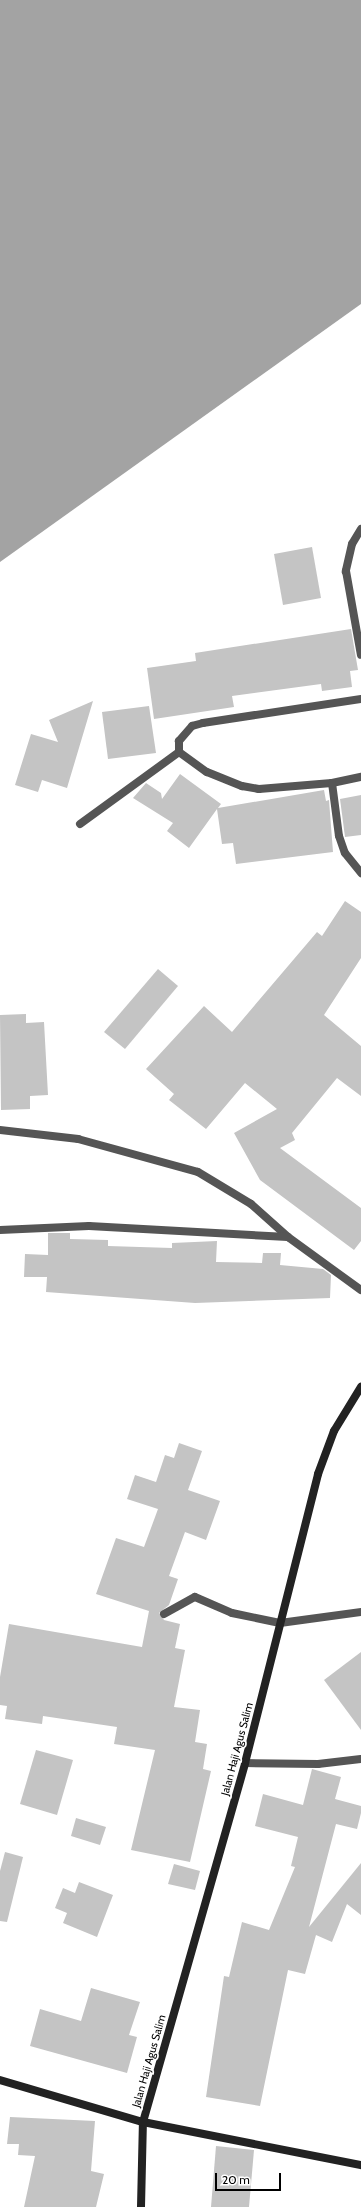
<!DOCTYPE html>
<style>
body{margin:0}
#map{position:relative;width:361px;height:2207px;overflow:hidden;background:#fff;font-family:Cabin,sans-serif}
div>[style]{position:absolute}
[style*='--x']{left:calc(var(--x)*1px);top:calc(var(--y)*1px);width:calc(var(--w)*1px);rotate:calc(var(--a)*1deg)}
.water>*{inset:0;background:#a3a3a3}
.building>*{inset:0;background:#c4c4c4}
.lane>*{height:8px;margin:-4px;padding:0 4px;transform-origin:4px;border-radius:4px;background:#555}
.street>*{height:8px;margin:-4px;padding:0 4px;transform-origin:4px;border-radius:4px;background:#555}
.secondary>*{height:8px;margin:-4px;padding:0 4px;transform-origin:4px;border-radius:4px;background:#222}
span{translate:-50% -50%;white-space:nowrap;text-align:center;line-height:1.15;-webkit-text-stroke:3.5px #fff;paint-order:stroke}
.street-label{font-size:11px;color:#000}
.scale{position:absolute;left:215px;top:2173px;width:66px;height:18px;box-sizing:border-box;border:2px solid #000;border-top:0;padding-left:5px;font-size:12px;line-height:14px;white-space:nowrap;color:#000;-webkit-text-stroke:3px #fff;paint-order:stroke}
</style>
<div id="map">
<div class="water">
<i style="clip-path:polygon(0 0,361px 0,361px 304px,0 562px)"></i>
</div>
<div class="building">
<i style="clip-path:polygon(312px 547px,321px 598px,283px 605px,274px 554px)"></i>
<i style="clip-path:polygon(351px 629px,358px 670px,350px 671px,352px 687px,322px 691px,321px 684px,232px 696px,234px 707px,154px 719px,147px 668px,196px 661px,195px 653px)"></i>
<i style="clip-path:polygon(93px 701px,67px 788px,42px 780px,38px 792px,15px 785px,31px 734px,58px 742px,49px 720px)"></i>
<i style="clip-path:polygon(149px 706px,156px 753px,108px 759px,102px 712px)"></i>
<i style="clip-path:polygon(180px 774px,221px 804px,218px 808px,324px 790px,326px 801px,329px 800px,333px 852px,236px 864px,233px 843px,222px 844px,217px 809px,189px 848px,167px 831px,173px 823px,133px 798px,146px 783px,161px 793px,162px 799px)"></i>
<i style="clip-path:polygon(361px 795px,361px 835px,345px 837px,340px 799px)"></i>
<i style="clip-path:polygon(345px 901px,361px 912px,361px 958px,324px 1015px,361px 1046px,361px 1096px,337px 1078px,292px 1133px,295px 1140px,280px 1148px,361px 1208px,361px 1241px,354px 1250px,260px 1180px,234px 1133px,277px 1109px,245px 1083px,206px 1129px,169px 1100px,174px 1094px,146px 1069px,204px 1006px,232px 1032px,317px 932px,322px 936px)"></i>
<i style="clip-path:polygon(158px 969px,178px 986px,125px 1049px,104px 1032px)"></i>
<i style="clip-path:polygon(26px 1014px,26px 1023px,44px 1022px,48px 1095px,30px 1096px,30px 1109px,1px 1110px,0 1015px)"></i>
<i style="clip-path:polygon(48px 1233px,70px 1233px,70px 1239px,108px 1240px,108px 1246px,172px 1248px,172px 1243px,217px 1241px,216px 1262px,262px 1263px,263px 1253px,281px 1253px,280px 1265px,323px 1269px,331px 1275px,330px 1298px,195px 1303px,46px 1292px,47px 1277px,24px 1277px,25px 1254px,48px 1255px)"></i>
<i style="clip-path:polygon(179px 1443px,202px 1451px,188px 1490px,220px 1501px,206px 1540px,185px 1532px,169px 1576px,178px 1579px,169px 1605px,159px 1613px,164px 1620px,180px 1624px,175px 1648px,185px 1650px,174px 1707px,200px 1710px,195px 1742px,207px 1744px,203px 1769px,211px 1771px,190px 1862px,131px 1850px,155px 1750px,114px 1744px,117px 1727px,43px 1716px,42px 1724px,5px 1719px,7px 1706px,0 1705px,0 1677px,9px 1624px,142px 1647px,149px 1611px,96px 1594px,116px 1538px,144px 1547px,158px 1509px,127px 1499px,135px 1475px,156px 1482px,165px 1455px,174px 1458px)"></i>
<i style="clip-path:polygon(361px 1652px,361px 1730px,324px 1680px)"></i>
<i style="clip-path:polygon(36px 1750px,73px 1760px,57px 1815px,20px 1804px)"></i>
<i style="clip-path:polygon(312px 1769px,341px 1777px,335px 1799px,361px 1806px,361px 1813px,357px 1829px,336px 1824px,309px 1927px,361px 1863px,361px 1915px,347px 1904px,332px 1942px,316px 1935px,305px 1974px,288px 1970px,260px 2106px,206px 2097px,224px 1976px,229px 1977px,242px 1922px,269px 1930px,295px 1867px,291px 1866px,298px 1837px,255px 1826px,263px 1794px,303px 1805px)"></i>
<i style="clip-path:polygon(76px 1818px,106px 1827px,100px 1845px,71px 1836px)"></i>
<i style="clip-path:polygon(5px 1852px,23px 1857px,7px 1922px,0 1921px,0 1871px)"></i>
<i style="clip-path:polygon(174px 1864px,200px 1871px,195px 1890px,168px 1884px)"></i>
<i style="clip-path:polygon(79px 1882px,113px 1895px,97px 1937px,63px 1923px,67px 1913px,55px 1908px,63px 1888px,75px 1893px)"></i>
<i style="clip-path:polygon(91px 1988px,140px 2002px,129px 2035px,137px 2037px,127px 2073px,30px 2046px,40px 2009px,81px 2021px)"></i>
<i style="clip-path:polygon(10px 2117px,95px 2121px,91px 2171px,104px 2174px,96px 2207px,24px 2207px,35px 2156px,18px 2155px,19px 2144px,7px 2144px)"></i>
<i style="clip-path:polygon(216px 2146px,254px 2150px,249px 2207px,211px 2207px)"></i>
</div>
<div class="lane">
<i style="--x:80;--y:824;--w:122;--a:-36"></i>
<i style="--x:164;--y:1614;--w:35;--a:-29"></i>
<i style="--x:195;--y:1597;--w:40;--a:23.4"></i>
<i style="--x:232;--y:1613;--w:49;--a:11.8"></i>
<i style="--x:280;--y:1623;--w:82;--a:-7.7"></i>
</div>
<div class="street">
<i style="--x:361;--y:529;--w:17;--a:121"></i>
<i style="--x:352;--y:544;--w:28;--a:103"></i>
<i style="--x:346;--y:571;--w:85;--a:79.9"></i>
<i style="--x:361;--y:699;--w:160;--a:171.4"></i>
<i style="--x:203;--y:723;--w:11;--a:165"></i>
<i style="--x:192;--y:726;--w:20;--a:131"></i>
<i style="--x:179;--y:741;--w:11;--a:90"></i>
<i style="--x:179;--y:752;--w:34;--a:36"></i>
<i style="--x:207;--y:772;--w:38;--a:22"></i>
<i style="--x:242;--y:786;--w:17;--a:10"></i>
<i style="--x:259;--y:789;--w:73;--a:-4.7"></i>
<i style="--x:332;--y:783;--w:30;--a:-12"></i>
<i style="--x:332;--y:783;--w:53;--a:82.5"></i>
<i style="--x:339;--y:836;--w:18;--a:71"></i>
<i style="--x:345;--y:853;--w:26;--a:51"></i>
<i style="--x:0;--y:1130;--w:79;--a:6.6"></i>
<i style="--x:78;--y:1139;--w:124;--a:15.4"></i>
<i style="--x:198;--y:1172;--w:62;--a:31.1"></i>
<i style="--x:251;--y:1204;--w:50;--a:41.7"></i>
<i style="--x:288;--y:1237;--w:90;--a:36"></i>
<i style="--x:0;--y:1230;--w:89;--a:-2.6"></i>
<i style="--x:89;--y:1226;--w:199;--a:3.2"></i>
<i style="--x:245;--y:1763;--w:73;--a:0.8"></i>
<i style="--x:318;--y:1764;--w:43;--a:-6.6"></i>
</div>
<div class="secondary">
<i style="--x:0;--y:2080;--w:149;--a:16.4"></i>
<i style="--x:143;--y:2122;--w:222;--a:11.2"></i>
<i style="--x:141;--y:2207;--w:85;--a:-88.7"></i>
<i style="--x:143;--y:2122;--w:373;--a:-74.1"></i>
<i style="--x:245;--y:1763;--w:298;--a:-75.8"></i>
<i style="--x:318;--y:1474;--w:46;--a:-69.6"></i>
<i style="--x:334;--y:1431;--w:52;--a:-58.5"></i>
</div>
<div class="street-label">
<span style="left:237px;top:1749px;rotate:-75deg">Jalan Haji Agus Salim</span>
<span style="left:149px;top:2061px;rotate:-74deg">Jalan Haji Agus Salim</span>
</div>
<div class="scale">20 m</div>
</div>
